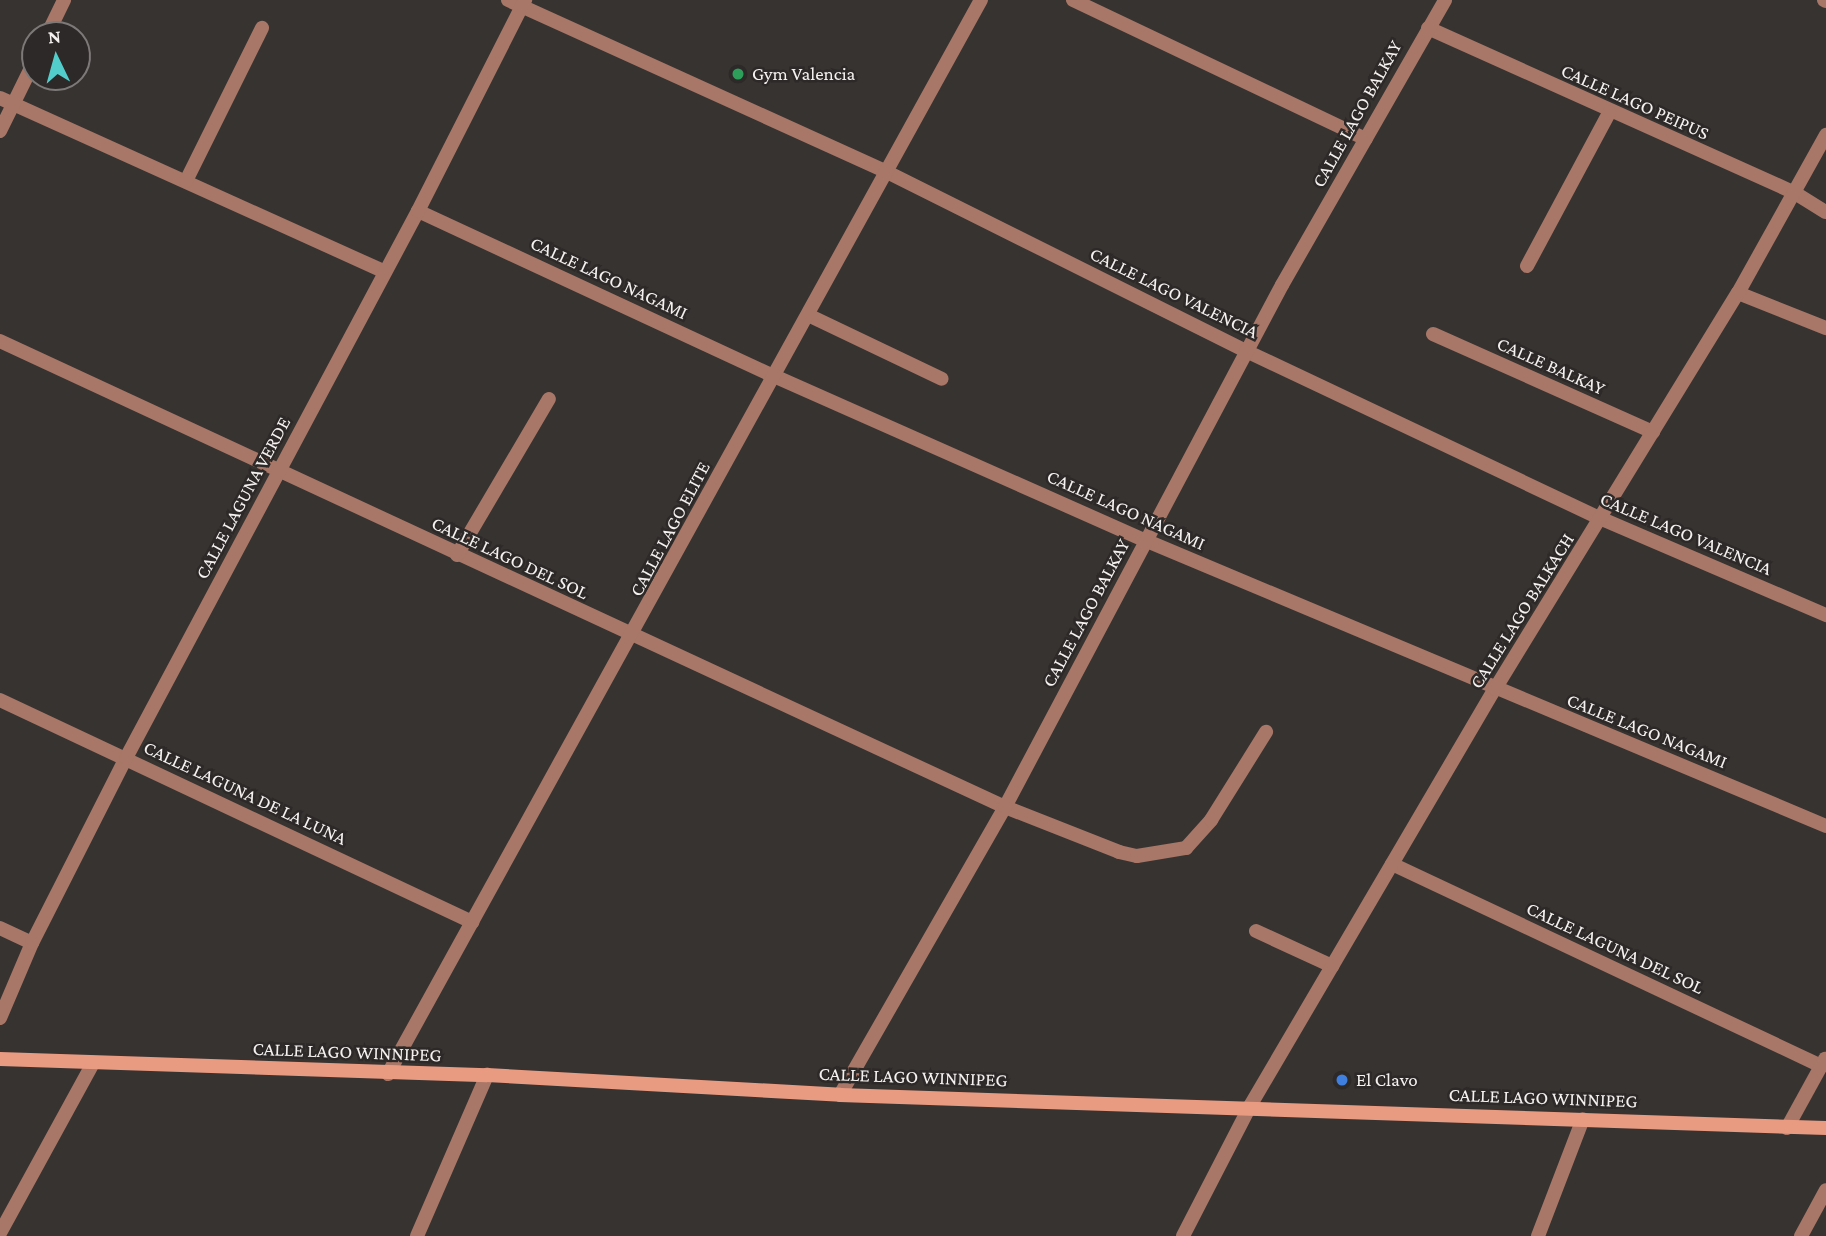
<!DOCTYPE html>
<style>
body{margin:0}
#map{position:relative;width:1826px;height:1236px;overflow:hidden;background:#373331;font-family:"Crimson Pro",serif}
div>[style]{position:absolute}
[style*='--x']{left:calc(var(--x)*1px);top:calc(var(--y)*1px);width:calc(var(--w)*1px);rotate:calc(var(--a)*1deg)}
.lane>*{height:14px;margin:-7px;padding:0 7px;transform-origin:7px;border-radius:7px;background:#a87767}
.street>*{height:14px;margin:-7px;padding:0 7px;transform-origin:7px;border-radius:7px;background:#a87767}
.secondary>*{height:14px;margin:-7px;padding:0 7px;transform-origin:7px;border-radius:7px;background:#e99b82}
.dots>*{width:19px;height:19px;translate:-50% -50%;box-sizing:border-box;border:4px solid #2d2928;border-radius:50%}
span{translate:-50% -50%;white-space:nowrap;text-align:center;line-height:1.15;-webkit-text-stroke:5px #2d2928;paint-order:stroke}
.poi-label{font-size:19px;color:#f4f1f0}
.left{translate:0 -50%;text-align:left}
.street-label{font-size:19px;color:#f4f1f0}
.north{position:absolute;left:21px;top:21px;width:70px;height:70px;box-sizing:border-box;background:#2d2928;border:2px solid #7d7978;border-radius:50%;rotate:355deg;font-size:19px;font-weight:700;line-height:28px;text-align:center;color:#f4f1f0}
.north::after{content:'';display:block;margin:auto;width:24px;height:32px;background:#53cdcb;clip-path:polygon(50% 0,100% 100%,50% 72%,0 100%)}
</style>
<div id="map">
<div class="lane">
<i style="--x:1183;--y:1236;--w:146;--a:-62.7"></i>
</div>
<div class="street">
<i style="--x:508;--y:0;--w:416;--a:24.4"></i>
<i style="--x:887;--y:172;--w:401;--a:26.5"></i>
<i style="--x:1246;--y:351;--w:394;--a:25.3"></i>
<i style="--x:1602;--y:519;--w:244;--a:23.2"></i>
<i style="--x:1073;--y:0;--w:324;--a:25.4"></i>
<i style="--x:1824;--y:0;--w:2;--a:27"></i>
<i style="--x:1428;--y:28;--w:402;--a:24.2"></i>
<i style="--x:1795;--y:193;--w:36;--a:32"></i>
<i style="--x:47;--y:35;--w:39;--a:-64"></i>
<i style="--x:0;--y:98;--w:421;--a:24.3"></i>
<i style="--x:0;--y:131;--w:79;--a:-63.8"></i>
<i style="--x:186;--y:181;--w:171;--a:-63.6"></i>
<i style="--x:418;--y:211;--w:392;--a:24.9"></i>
<i style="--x:774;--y:376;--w:408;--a:23.9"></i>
<i style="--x:1147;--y:541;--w:736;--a:22.77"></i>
<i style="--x:1527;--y:266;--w:174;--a:-61.8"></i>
<i style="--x:1738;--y:293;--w:95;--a:21.7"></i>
<i style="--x:808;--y:315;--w:148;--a:25.5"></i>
<i style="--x:1433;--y:334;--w:241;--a:24"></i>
<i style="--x:0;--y:341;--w:1108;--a:24.88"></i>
<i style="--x:1005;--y:807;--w:123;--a:21.5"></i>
<i style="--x:1119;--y:852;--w:18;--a:13"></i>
<i style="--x:1137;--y:856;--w:50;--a:-9.3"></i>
<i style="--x:1186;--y:848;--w:38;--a:-48"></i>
<i style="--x:1211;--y:820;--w:104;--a:-58"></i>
<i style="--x:457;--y:555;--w:181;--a:-59.5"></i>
<i style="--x:0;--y:700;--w:522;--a:25.19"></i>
<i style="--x:1392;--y:864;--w:474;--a:25.2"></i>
<i style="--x:0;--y:928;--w:35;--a:25"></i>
<i style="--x:1256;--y:931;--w:84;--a:24.7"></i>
<i style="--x:0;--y:1018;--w:82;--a:-66.9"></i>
<i style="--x:32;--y:943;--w:208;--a:-63.1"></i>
<i style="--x:126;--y:758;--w:620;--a:-61.91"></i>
<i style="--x:418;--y:211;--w:237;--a:-63.1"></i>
<i style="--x:388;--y:1074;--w:1227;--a:-61.1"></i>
<i style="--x:840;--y:1095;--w:332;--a:-60.2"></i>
<i style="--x:1005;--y:807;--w:591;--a:-62.05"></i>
<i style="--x:1282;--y:285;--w:328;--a:-60.2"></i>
<i style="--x:1250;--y:1106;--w:484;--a:-59.6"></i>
<i style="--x:1495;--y:689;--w:465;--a:-58.5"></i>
<i style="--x:1738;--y:293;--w:181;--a:-60.9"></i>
<i style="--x:1787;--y:1128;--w:79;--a:-61.2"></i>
<i style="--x:0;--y:1233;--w:194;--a:-61.3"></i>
<i style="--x:417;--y:1236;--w:176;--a:-66.5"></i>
<i style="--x:1538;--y:1236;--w:125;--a:-69"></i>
<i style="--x:1801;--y:1236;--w:52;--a:-61.5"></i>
</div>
<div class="secondary">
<i style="--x:0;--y:1059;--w:487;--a:1.9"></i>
<i style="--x:487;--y:1075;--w:354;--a:3.2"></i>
<i style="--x:840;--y:1095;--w:987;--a:1.92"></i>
</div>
<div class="dots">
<i style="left:738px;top:74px;background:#2e9e5b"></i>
<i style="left:1342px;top:1080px;background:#3f7fe0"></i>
</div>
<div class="poi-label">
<span class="left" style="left:752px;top:74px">Gym Valencia</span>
<span class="left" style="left:1356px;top:1080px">El Clavo</span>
</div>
<div class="street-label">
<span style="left:1635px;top:102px;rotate:24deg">CALLE LAGO PEIPUS</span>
<span style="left:1357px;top:114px;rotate:-61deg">CALLE LAGO BALKAY</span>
<span style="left:609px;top:278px;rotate:25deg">CALLE LAGO NAGAMI</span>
<span style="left:1174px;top:293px;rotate:26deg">CALLE LAGO VALENCIA</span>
<span style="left:1551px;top:366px;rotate:24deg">CALLE BALKAY</span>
<span style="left:243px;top:498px;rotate:-62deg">CALLE LAGUNA VERDE</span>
<span style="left:1126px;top:510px;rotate:24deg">CALLE LAGO NAGAMI</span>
<span style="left:670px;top:529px;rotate:-62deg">CALLE LAGO ELITE</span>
<span style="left:1686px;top:534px;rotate:23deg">CALLE LAGO VALENCIA</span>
<span style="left:510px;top:558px;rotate:25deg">CALLE LAGO DEL SOL</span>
<span style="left:1522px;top:611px;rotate:-58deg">CALLE LAGO BALKACH</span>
<span style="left:1086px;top:613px;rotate:-62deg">CALLE LAGO BALKAY</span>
<span style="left:1647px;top:731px;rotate:22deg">CALLE LAGO NAGAMI</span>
<span style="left:245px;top:793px;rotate:25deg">CALLE LAGUNA DE LA LUNA</span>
<span style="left:1615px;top:948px;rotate:25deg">CALLE LAGUNA DEL SOL</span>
<span style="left:347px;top:1052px;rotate:2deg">CALLE LAGO WINNIPEG</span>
<span style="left:913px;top:1077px;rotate:2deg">CALLE LAGO WINNIPEG</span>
<span style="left:1543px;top:1098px;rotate:2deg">CALLE LAGO WINNIPEG</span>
</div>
<div class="north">N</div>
</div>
